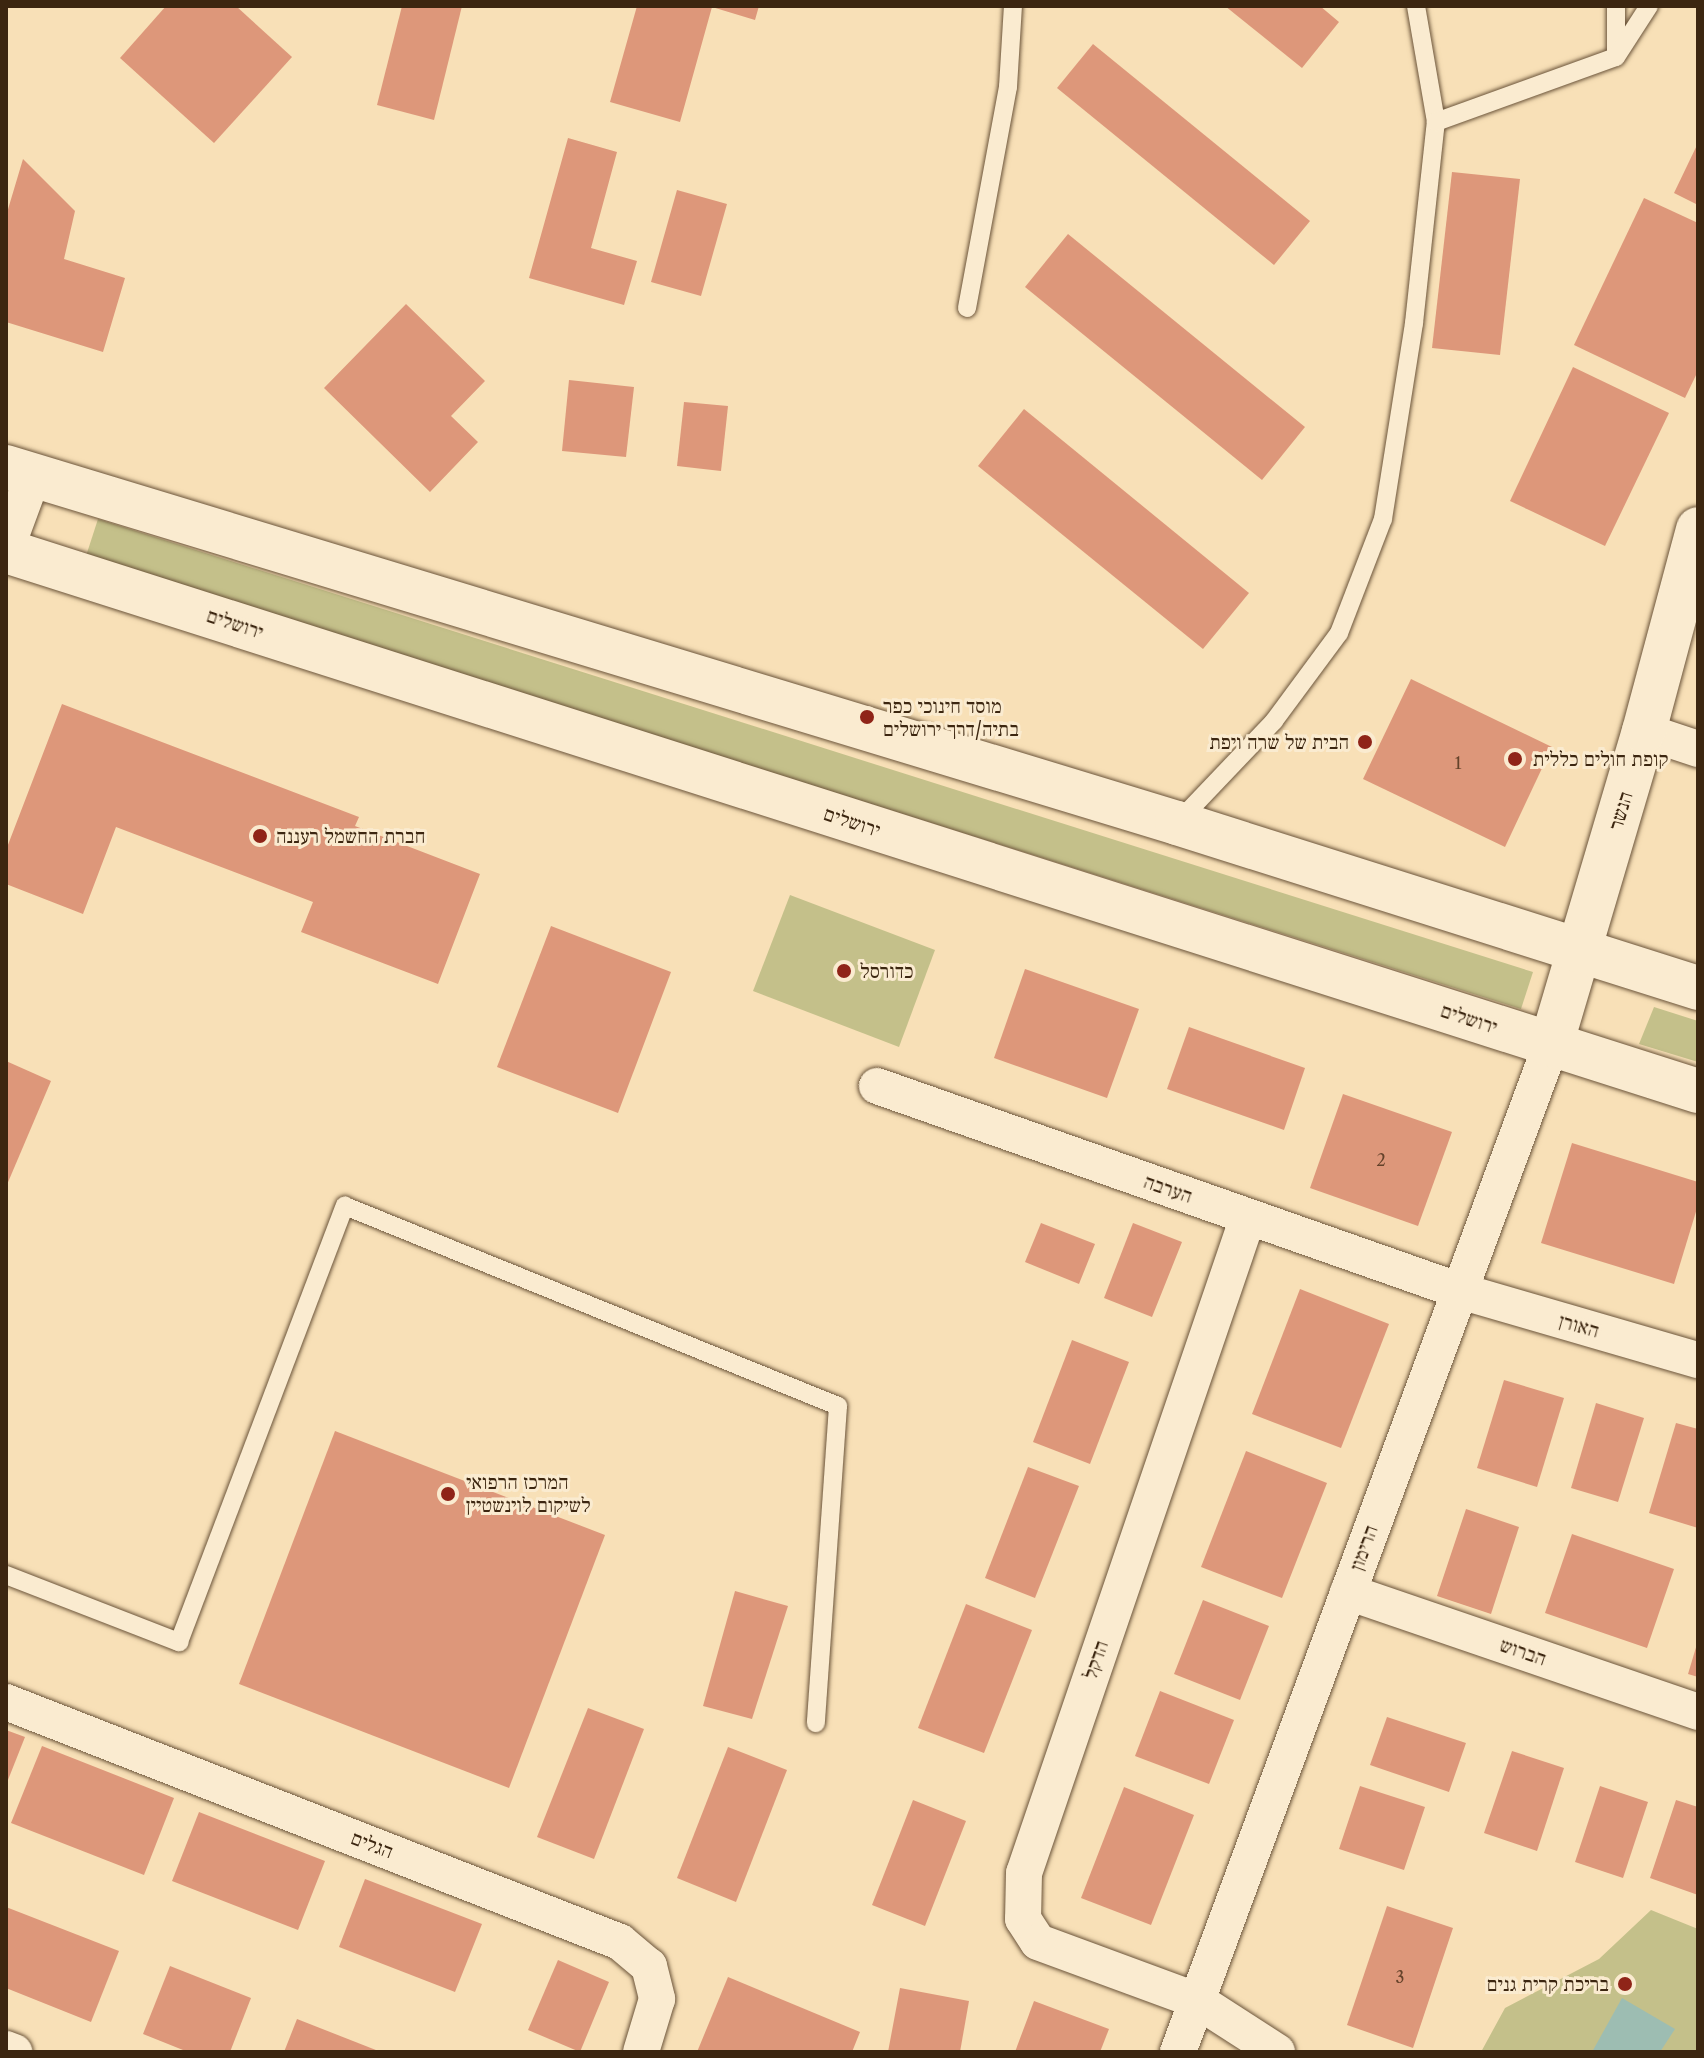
<!DOCTYPE html>
<meta charset="utf-8">
<style>
body{margin:0}
#map{position:relative;width:1704px;height:2058px;overflow:hidden;background:#f8e0b7;font-family:"Libre Caslon Text","Frank Ruhl Libre",serif}
div>[style]{position:absolute}
[style*='--x']{left:calc(var(--x)*1px);top:calc(var(--y)*1px);width:calc(var(--w)*1px);rotate:calc(var(--a)*1deg)}
.green>*{inset:0;background:#c4c08a}
.water>*{inset:0;background:#9dbdb2}
.building>*{inset:0;background:#dd977a}
.roads{filter:drop-shadow(0 0 2px #6b543a) drop-shadow(0 0 2px #6b543a)}
.service>*{height:18px;margin:-9px;padding:0 9px;transform-origin:9px;border-radius:9px;background:#faebd0}
.minor>*{height:36px;margin:-18px;padding:0 18px;transform-origin:18px;border-radius:18px;background:#faebd0}
.tertiary>*{height:44px;margin:-22px;padding:0 22px;transform-origin:22px;border-radius:22px;background:#faebd0}
.secondary>*{height:44px;margin:-22px;padding:0 22px;transform-origin:22px;border-radius:22px;background:#faebd0}
.dots>*{width:22px;height:22px;translate:-50% -50%;box-sizing:border-box;border:4px solid #faebd0;border-radius:50%}
span{translate:-50% -50%;white-space:nowrap;text-align:center;line-height:1.15;-webkit-text-stroke:6px #faebd0;paint-order:stroke}
.number-label{font-size:16px;color:#64422a}
.number-label span{-webkit-text-stroke-width:0}
.street-label{font-size:20px;color:#3c2610}
.poi-label{font-size:20px;color:#3c2610}
.left{translate:0 -50%;text-align:left}
.right{translate:-100% -50%;text-align:right}
.frame{position:absolute;inset:0;border:8px solid #3c2610;pointer-events:none}
</style>
<div id="map">
<div class="green">
<i style="clip-path:polygon(98px 519px,1533px 972px,1521px 1009px,86px 556px)"></i>
<i style="clip-path:polygon(790px 895px,935px 950px,899px 1047px,753px 991px)"></i>
<i style="clip-path:polygon(1654px 1007px,1698px 1021px,1698px 1062px,1639px 1044px)"></i>
<i style="clip-path:polygon(1651px 1910px,1698px 1929px,1698px 2052px,1481px 2052px,1505px 2008px,1599px 1959px)"></i>
</div>
<div class="water">
<i style="clip-path:polygon(1622px 1998px,1675px 2029px,1660px 2052px,1592px 2052px)"></i>
</div>
<div class="building">
<i style="clip-path:polygon(166px 6px,236px 6px,292px 57px,214px 143px,120px 58px)"></i>
<i style="clip-path:polygon(402px 6px,462px 6px,434px 120px,377px 105px)"></i>
<i style="clip-path:polygon(637px 6px,759px 6px,755px 20px,712px 7px,680px 122px,610px 102px)"></i>
<i style="clip-path:polygon(1225px 6px,1320px 6px,1339px 22px,1302px 68px)"></i>
<i style="clip-path:polygon(1093px 44px,1310px 221px,1274px 265px,1057px 88px)"></i>
<i style="clip-path:polygon(568px 138px,617px 152px,591px 248px,637px 261px,624px 305px,529px 278px)"></i>
<i style="clip-path:polygon(1698px 143px,1698px 205px,1674px 193px)"></i>
<i style="clip-path:polygon(23px 159px,75px 211px,64px 259px,125px 278px,103px 352px,6px 322px,6px 216px)"></i>
<i style="clip-path:polygon(1452px 172px,1520px 179px,1500px 355px,1432px 348px)"></i>
<i style="clip-path:polygon(677px 190px,727px 204px,701px 296px,651px 282px)"></i>
<i style="clip-path:polygon(1644px 198px,1698px 223px,1698px 371px,1685px 398px,1574px 345px)"></i>
<i style="clip-path:polygon(1068px 234px,1305px 427px,1262px 480px,1025px 287px)"></i>
<i style="clip-path:polygon(406px 304px,485px 381px,451px 416px,478px 442px,430px 492px,324px 388px)"></i>
<i style="clip-path:polygon(1573px 367px,1669px 413px,1605px 546px,1510px 501px)"></i>
<i style="clip-path:polygon(569px 380px,634px 387px,626px 457px,562px 451px)"></i>
<i style="clip-path:polygon(684px 402px,728px 406px,721px 471px,677px 466px)"></i>
<i style="clip-path:polygon(1024px 409px,1249px 593px,1203px 649px,978px 466px)"></i>
<i style="clip-path:polygon(1411px 679px,1552px 747px,1505px 847px,1363px 779px)"></i>
<i style="clip-path:polygon(62px 704px,359px 817px,355px 826px,480px 874px,438px 984px,301px 932px,313px 902px,116px 827px,83px 914px,6px 884px,6px 850px)"></i>
<i style="clip-path:polygon(551px 926px,671px 972px,618px 1113px,497px 1067px)"></i>
<i style="clip-path:polygon(1025px 969px,1139px 1009px,1107px 1098px,994px 1058px)"></i>
<i style="clip-path:polygon(1189px 1027px,1305px 1068px,1284px 1130px,1167px 1089px)"></i>
<i style="clip-path:polygon(6px 1061px,51px 1081px,6px 1187px)"></i>
<i style="clip-path:polygon(1343px 1094px,1452px 1132px,1418px 1226px,1310px 1188px)"></i>
<i style="clip-path:polygon(1572px 1143px,1698px 1182px,1698px 1205px,1674px 1284px,1541px 1243px)"></i>
<i style="clip-path:polygon(1041px 1223px,1095px 1244px,1079px 1284px,1025px 1262px)"></i>
<i style="clip-path:polygon(1133px 1223px,1182px 1242px,1152px 1317px,1104px 1298px)"></i>
<i style="clip-path:polygon(1300px 1289px,1389px 1324px,1341px 1448px,1252px 1414px)"></i>
<i style="clip-path:polygon(1072px 1340px,1129px 1362px,1090px 1464px,1033px 1442px)"></i>
<i style="clip-path:polygon(1504px 1380px,1564px 1398px,1537px 1487px,1477px 1468px)"></i>
<i style="clip-path:polygon(1596px 1403px,1644px 1418px,1618px 1502px,1571px 1488px)"></i>
<i style="clip-path:polygon(1676px 1423px,1698px 1429px,1698px 1528px,1649px 1513px)"></i>
<i style="clip-path:polygon(335px 1431px,605px 1535px,509px 1788px,239px 1684px)"></i>
<i style="clip-path:polygon(1246px 1451px,1327px 1483px,1282px 1598px,1201px 1567px)"></i>
<i style="clip-path:polygon(1028px 1467px,1079px 1486px,1035px 1598px,985px 1578px)"></i>
<i style="clip-path:polygon(1466px 1509px,1519px 1527px,1491px 1614px,1437px 1596px)"></i>
<i style="clip-path:polygon(1572px 1534px,1674px 1569px,1647px 1648px,1545px 1613px)"></i>
<i style="clip-path:polygon(735px 1591px,788px 1606px,752px 1719px,703px 1706px)"></i>
<i style="clip-path:polygon(1203px 1600px,1269px 1626px,1240px 1700px,1174px 1674px)"></i>
<i style="clip-path:polygon(966px 1604px,1032px 1630px,984px 1753px,918px 1728px)"></i>
<i style="clip-path:polygon(1697px 1644px,1698px 1644px,1698px 1677px,1688px 1674px)"></i>
<i style="clip-path:polygon(1160px 1691px,1234px 1720px,1209px 1784px,1135px 1756px)"></i>
<i style="clip-path:polygon(588px 1708px,644px 1729px,594px 1859px,537px 1837px)"></i>
<i style="clip-path:polygon(1387px 1717px,1466px 1743px,1449px 1792px,1370px 1765px)"></i>
<i style="clip-path:polygon(6px 1730px,25px 1737px,6px 1785px)"></i>
<i style="clip-path:polygon(42px 1746px,174px 1798px,144px 1875px,11px 1823px)"></i>
<i style="clip-path:polygon(728px 1747px,787px 1770px,736px 1902px,677px 1878px)"></i>
<i style="clip-path:polygon(1512px 1751px,1564px 1768px,1537px 1851px,1484px 1833px)"></i>
<i style="clip-path:polygon(1360px 1786px,1425px 1807px,1404px 1870px,1339px 1849px)"></i>
<i style="clip-path:polygon(1600px 1786px,1648px 1802px,1623px 1878px,1575px 1862px)"></i>
<i style="clip-path:polygon(1124px 1787px,1194px 1815px,1151px 1925px,1081px 1898px)"></i>
<i style="clip-path:polygon(913px 1800px,966px 1821px,925px 1926px,872px 1905px)"></i>
<i style="clip-path:polygon(1676px 1800px,1698px 1807px,1698px 1895px,1650px 1878px)"></i>
<i style="clip-path:polygon(199px 1812px,325px 1861px,298px 1930px,172px 1881px)"></i>
<i style="clip-path:polygon(365px 1879px,482px 1924px,455px 1992px,339px 1947px)"></i>
<i style="clip-path:polygon(1387px 1906px,1453px 1928px,1413px 2048px,1347px 2025px)"></i>
<i style="clip-path:polygon(6px 1907px,119px 1951px,91px 2022px,6px 1988px)"></i>
<i style="clip-path:polygon(558px 1960px,609px 1982px,580px 2052px,528px 2030px)"></i>
<i style="clip-path:polygon(170px 1966px,251px 1998px,230px 2052px,188px 2052px,143px 2034px)"></i>
<i style="clip-path:polygon(728px 1977px,860px 2032px,852px 2052px,697px 2052px)"></i>
<i style="clip-path:polygon(900px 1988px,969px 2001px,960px 2052px,888px 2052px)"></i>
<i style="clip-path:polygon(1034px 2001px,1109px 2029px,1100px 2052px,1015px 2052px)"></i>
<i style="clip-path:polygon(297px 2019px,381px 2052px,284px 2052px)"></i>
</div>
<div class="roads">
<div class="service">
<i style="--x:1416;--y:6;--w:118;--a:80.2"></i>
<i style="--x:1616;--y:6;--w:49;--a:90"></i>
<i style="--x:967;--y:308;--w:225;--a:-79.5"></i>
<i style="--x:1008;--y:87;--w:81;--a:-86.5"></i>
<i style="--x:1177;--y:823;--w:141;--a:-46.4"></i>
<i style="--x:1274;--y:721;--w:109;--a:-53.5"></i>
<i style="--x:1339;--y:633;--w:122;--a:-68.9"></i>
<i style="--x:1383;--y:519;--w:198;--a:-81"></i>
<i style="--x:1414;--y:323;--w:202;--a:-83.8"></i>
<i style="--x:1436;--y:122;--w:191;--a:-19.9"></i>
<i style="--x:1616;--y:57;--w:61;--a:-57.1"></i>
<i style="--x:6;--y:1575;--w:186;--a:21.2"></i>
<i style="--x:179;--y:1642;--w:467;--a:-69.2"></i>
<i style="--x:345;--y:1206;--w:532;--a:22.08"></i>
<i style="--x:838;--y:1406;--w:318;--a:94"></i>
</div>
<div class="minor">
<i style="--x:6;--y:549;--w:78;--a:-69.7"></i>
<i style="--x:1644;--y:731;--w:57;--a:18.4"></i>
<i style="--x:877;--y:1086;--w:618;--a:19.37"></i>
<i style="--x:1460;--y:1291;--w:248;--a:16.2"></i>
<i style="--x:1248;--y:1217;--w:693;--a:108.85"></i>
<i style="--x:1024;--y:1873;--w:46;--a:91.2"></i>
<i style="--x:1023;--y:1919;--w:27;--a:57"></i>
<i style="--x:1038;--y:1942;--w:171;--a:20.2"></i>
<i style="--x:1198;--y:2001;--w:94;--a:32.8"></i>
<i style="--x:1348;--y:1592;--w:370;--a:18.9"></i>
<i style="--x:6;--y:1702;--w:659;--a:21.35"></i>
<i style="--x:620;--y:1942;--w:38;--a:40"></i>
<i style="--x:649;--y:1966;--w:34;--a:76"></i>
<i style="--x:657;--y:1999;--w:55;--a:106.8"></i>
<i style="--x:6;--y:2049;--w:9;--a:21"></i>
<i style="--x:1178;--y:2052;--w:1074;--a:-69.68"></i>
</div>
<div class="tertiary">
<i style="--x:1551;--y:1045;--w:327;--a:-73.5"></i>
<i style="--x:1644;--y:731;--w:209;--a:-75"></i>
</div>
<div class="secondary">
<i style="--x:6;--y:467;--w:1224;--a:16.91"></i>
<i style="--x:1177;--y:823;--w:547;--a:17.57"></i>
<i style="--x:6;--y:551;--w:1776;--a:17.7"></i>
</div>
</div>
<div class="dots">
<i style="left:867px;top:717px;background:#8f2418"></i>
<i style="left:1365px;top:742px;background:#8f2418"></i>
<i style="left:1515px;top:759px;background:#8f2418"></i>
<i style="left:260px;top:836px;background:#8f2418"></i>
<i style="left:844px;top:971px;background:#8f2418"></i>
<i style="left:448px;top:1494px;background:#8f2418"></i>
<i style="left:1625px;top:1984px;background:#8f2418"></i>
</div>
<div class="number-label">
<span style="left:1458px;top:763px">1</span>
<span style="left:1381px;top:1160px">2</span>
<span style="left:1400px;top:1977px">3</span>
</div>
<div class="street-label">
<span style="left:235px;top:624px;rotate:18deg">ירושלים</span>
<span style="left:1621px;top:811px;rotate:-73deg">הנשר</span>
<span style="left:852px;top:822px;rotate:18deg">ירושלים</span>
<span style="left:1469px;top:1019px;rotate:18deg">ירושלים</span>
<span style="left:1168px;top:1189px;rotate:19deg">הערבה</span>
<span style="left:1579px;top:1326px;rotate:16deg">האורן</span>
<span style="left:1364px;top:1548px;rotate:-70deg">הרימון</span>
<span style="left:1523px;top:1652px;rotate:19deg">הברוש</span>
<span style="left:1096px;top:1660px;rotate:-71deg">הדקל</span>
<span style="left:372px;top:1845px;rotate:21deg">הגלים</span>
</div>
<div class="poi-label">
<span class="left" style="left:883px;top:718px">מוסד חינוכי כפר<br>בתיה/דרך ירושלים</span>
<span class="right" style="left:1349px;top:742px">הבית של שרה ויפת</span>
<span class="left" style="left:1533px;top:759px">קופת חולים כללית</span>
<span class="left" style="left:276px;top:836px">חברת החשמל רעננה</span>
<span class="left" style="left:860px;top:971px">כדורסל</span>
<span class="left" style="left:466px;top:1494px">המרכז הרפואי<br>לשיקום לוינשטיין</span>
<span class="right" style="left:1609px;top:1984px">בריכת קרית גנים</span>
</div>
<div class="frame"></div>
</div>
